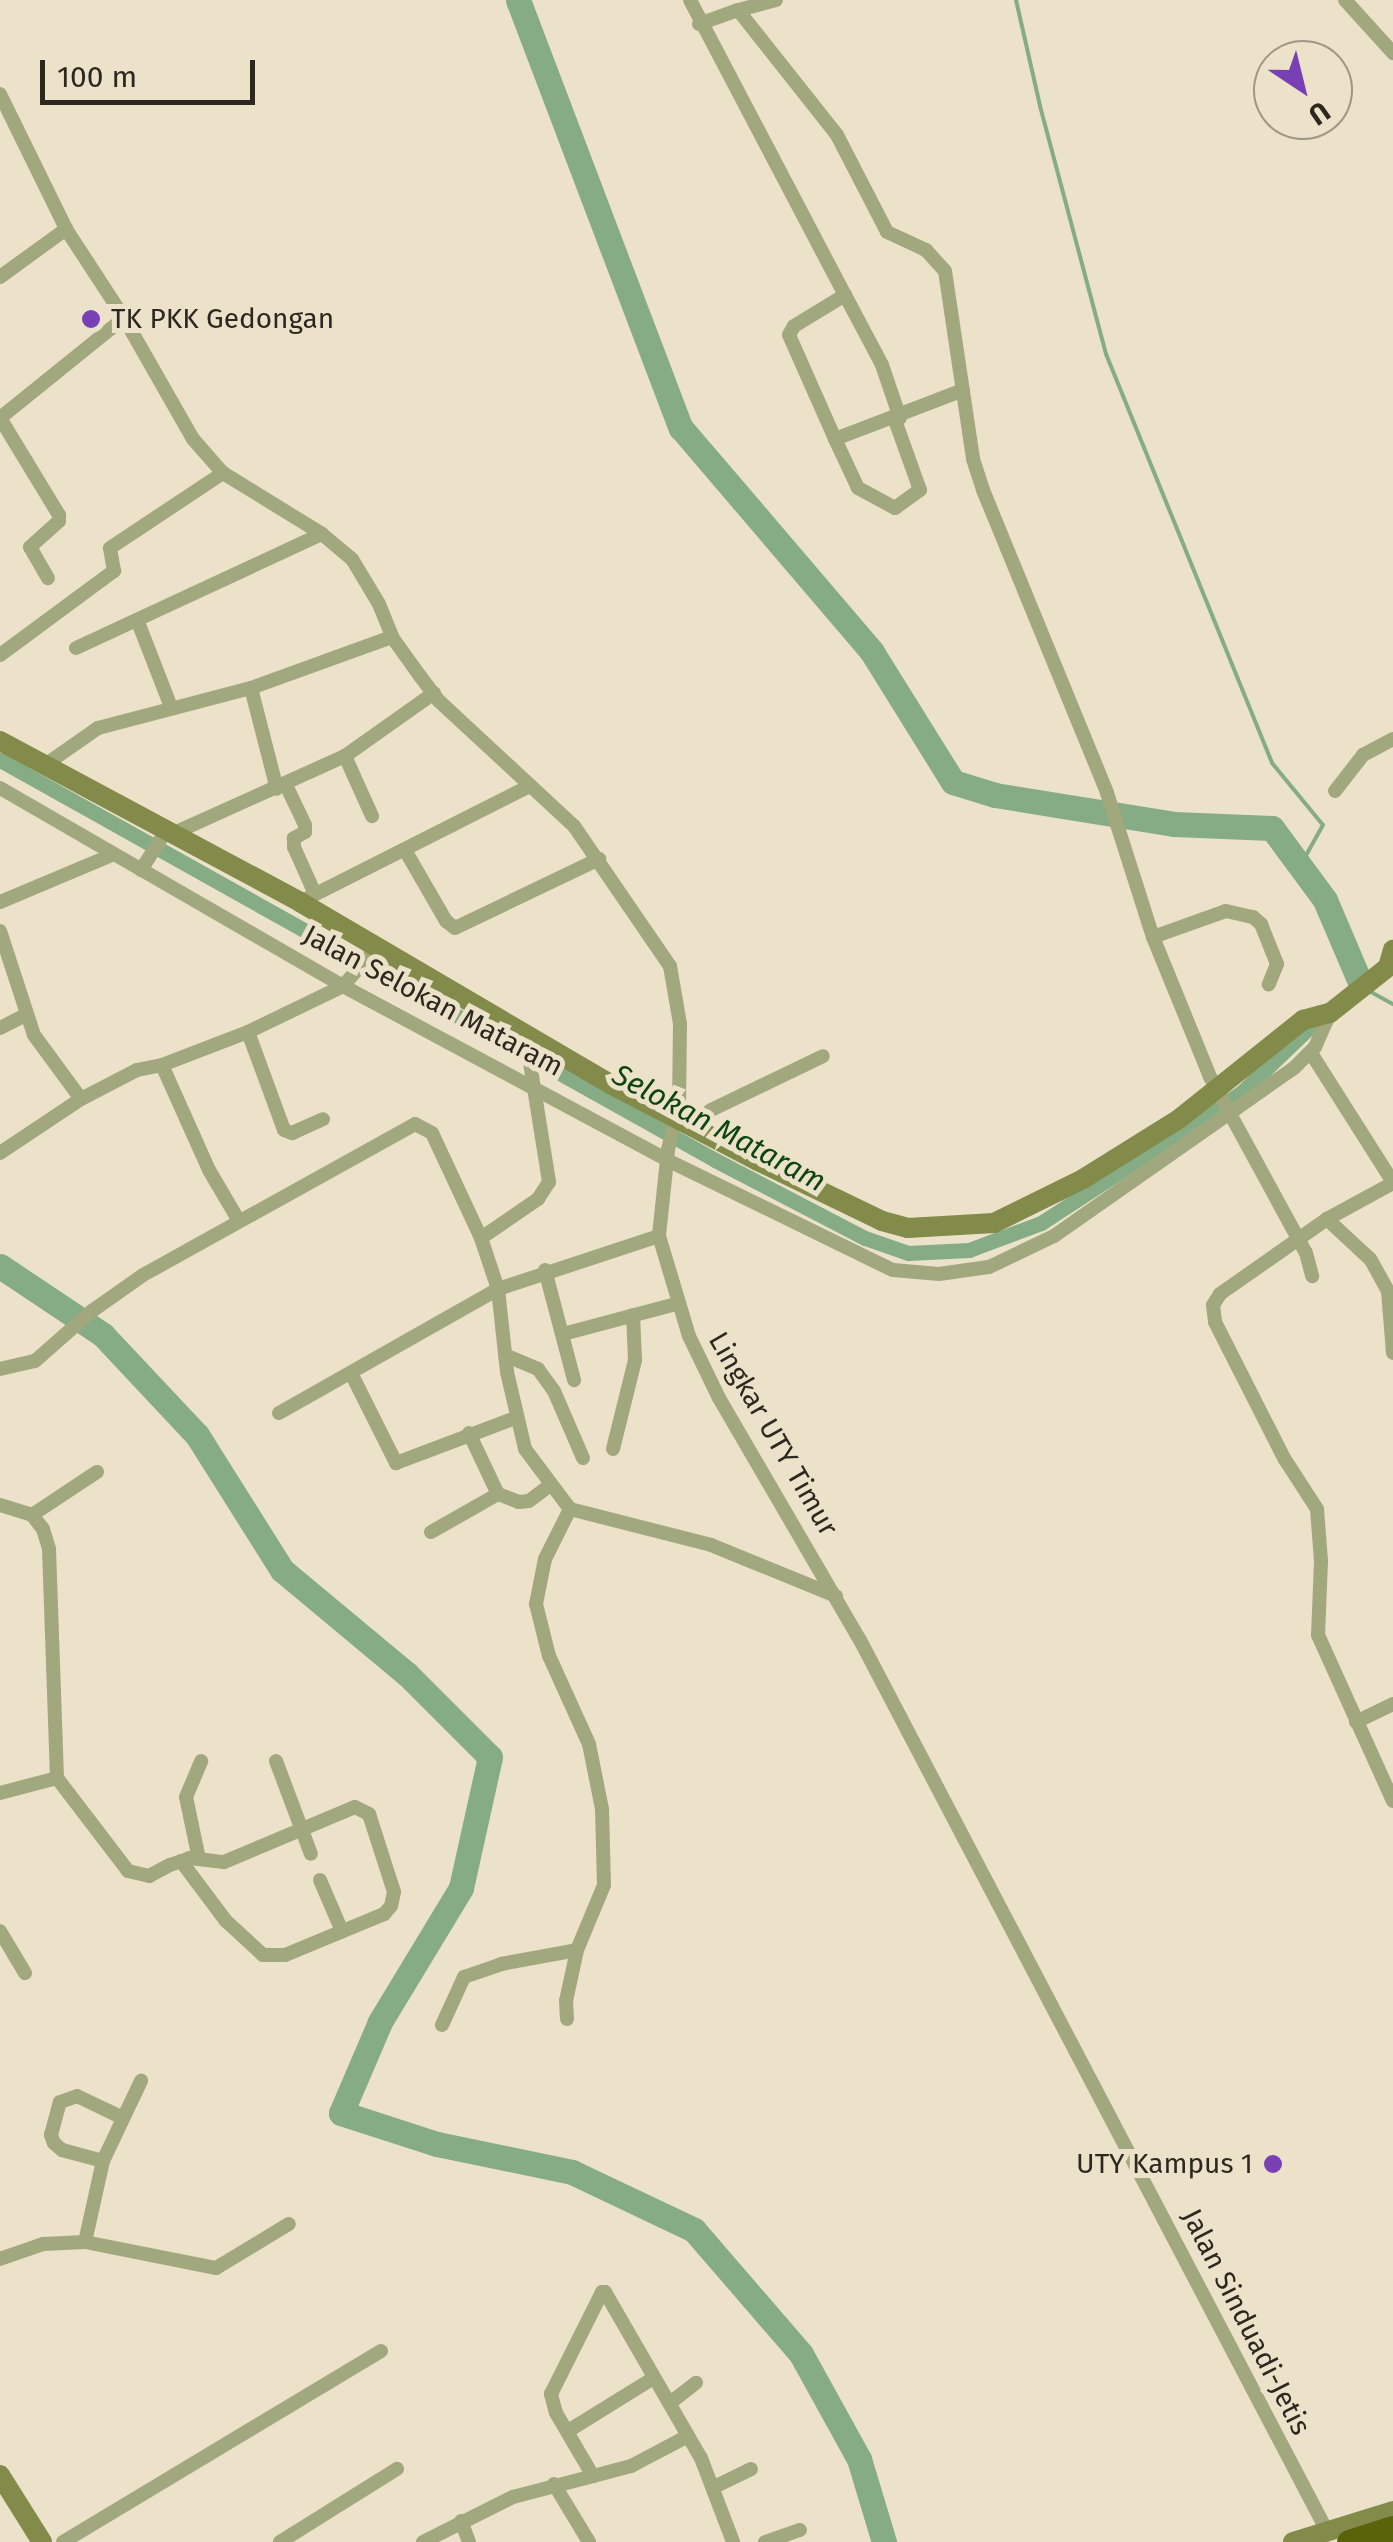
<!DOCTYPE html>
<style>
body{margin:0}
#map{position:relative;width:1393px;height:2542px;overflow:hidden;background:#ece1c9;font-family:"Fira Sans",sans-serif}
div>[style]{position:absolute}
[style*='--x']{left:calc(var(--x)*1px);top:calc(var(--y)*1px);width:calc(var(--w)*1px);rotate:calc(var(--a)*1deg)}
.stream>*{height:4px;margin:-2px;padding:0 2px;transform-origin:2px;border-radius:2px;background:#86ac85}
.canal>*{height:15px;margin:-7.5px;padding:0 7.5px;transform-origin:7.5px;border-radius:7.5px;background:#86ac85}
.river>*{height:25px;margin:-12.5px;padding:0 12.5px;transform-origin:12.5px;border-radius:12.5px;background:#86ac85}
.street>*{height:14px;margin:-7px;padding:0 7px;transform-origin:7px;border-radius:7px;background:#a2a87e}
.secondary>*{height:20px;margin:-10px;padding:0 10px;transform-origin:10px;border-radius:10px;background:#838b4b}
.highway>*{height:25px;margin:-12.5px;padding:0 12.5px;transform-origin:12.5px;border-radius:12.5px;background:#5b630a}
.dots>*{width:28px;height:28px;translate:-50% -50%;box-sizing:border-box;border:5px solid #ece1c9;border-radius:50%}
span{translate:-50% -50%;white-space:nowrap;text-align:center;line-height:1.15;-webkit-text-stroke:10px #ece1c9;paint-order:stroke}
.poi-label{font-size:28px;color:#2c281f}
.left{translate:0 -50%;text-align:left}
.right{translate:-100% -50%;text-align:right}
.street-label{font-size:28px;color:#2c281f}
.water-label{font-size:30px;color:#0d4410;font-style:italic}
.north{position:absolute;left:1253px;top:40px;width:100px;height:100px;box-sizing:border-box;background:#ece1c9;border:2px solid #9f9785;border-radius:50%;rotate:145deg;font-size:28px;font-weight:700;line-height:40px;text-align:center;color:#2c281f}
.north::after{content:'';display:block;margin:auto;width:35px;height:45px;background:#7940b6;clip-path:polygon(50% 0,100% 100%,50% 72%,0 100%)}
.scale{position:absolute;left:40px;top:60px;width:215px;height:45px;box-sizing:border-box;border:5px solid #2c281f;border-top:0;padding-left:12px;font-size:30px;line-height:35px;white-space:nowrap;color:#2c281f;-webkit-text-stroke:8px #ece1c9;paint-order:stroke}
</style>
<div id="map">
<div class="stream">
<i style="--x:1016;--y:0;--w:109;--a:77.2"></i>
<i style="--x:1040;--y:106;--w:257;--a:75.1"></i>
<i style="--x:1106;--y:354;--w:441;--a:67.9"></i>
<i style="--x:1272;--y:763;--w:80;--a:50.6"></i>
<i style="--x:1323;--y:825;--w:47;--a:119.3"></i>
<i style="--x:1371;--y:992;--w:25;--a:29"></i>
</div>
<div class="canal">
<i style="--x:0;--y:760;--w:819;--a:29.22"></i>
<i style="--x:715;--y:1160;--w:169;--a:27.5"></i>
<i style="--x:865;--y:1238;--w:46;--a:19.2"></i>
<i style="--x:908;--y:1253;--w:61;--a:-2.8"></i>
<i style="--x:969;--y:1250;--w:77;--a:-20.6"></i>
<i style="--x:1041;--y:1223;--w:240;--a:-33.1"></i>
<i style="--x:1242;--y:1092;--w:110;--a:-43.9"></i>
</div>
<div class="river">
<i style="--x:518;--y:0;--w:458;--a:69.2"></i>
<i style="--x:681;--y:428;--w:294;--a:49.5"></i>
<i style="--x:872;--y:652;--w:153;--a:58.1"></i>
<i style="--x:953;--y:782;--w:44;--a:17.2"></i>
<i style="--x:995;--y:795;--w:181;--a:9.2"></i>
<i style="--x:1174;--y:824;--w:98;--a:2.3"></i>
<i style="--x:1272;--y:828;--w:89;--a:53.6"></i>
<i style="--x:1325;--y:900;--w:89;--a:66.9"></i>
<i style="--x:0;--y:1266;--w:124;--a:33.8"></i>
<i style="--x:103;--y:1335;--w:137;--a:46.8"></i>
<i style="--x:197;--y:1435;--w:160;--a:57.8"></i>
<i style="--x:282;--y:1570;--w:163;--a:39.8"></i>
<i style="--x:407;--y:1674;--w:117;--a:45"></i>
<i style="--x:490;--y:1757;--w:134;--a:102.5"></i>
<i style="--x:461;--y:1888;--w:157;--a:121.2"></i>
<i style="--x:380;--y:2022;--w:99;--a:113.2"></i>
<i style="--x:341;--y:2113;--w:101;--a:17.9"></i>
<i style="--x:437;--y:2144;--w:138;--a:11.7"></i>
<i style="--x:572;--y:2172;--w:135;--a:25.4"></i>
<i style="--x:694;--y:2230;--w:164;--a:49.2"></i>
<i style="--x:801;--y:2354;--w:120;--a:61.1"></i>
<i style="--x:859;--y:2459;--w:87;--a:73.2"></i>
</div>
<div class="street">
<i style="--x:690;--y:0;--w:333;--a:62.3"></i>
<i style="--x:845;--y:295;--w:60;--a:148.7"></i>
<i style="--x:794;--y:326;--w:10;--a:119"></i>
<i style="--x:789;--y:335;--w:114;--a:66.1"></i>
<i style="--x:835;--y:439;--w:137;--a:-20.9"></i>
<i style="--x:776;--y:0;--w:39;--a:165"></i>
<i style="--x:738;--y:10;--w:159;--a:51.6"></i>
<i style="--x:837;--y:135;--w:109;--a:62.7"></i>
<i style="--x:887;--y:232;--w:43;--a:24.8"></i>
<i style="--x:926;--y:250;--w:28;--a:48"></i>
<i style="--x:945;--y:271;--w:190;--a:81.5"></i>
<i style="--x:973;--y:459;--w:33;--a:72"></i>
<i style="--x:983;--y:490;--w:327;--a:67.7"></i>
<i style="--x:1107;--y:793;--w:151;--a:72.3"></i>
<i style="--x:1153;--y:937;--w:151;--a:67.8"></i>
<i style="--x:1210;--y:1077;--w:200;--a:61.4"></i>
<i style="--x:1306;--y:1253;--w:24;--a:75"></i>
<i style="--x:1345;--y:0;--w:72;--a:47.8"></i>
<i style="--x:699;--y:24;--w:41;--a:-19.7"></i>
<i style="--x:0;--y:94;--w:150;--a:63.9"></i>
<i style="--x:66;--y:229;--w:106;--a:56.9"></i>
<i style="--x:124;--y:318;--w:139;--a:60.3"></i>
<i style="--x:193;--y:439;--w:45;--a:48.6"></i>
<i style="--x:223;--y:473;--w:116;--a:31.6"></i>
<i style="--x:322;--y:534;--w:39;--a:40"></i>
<i style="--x:352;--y:559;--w:52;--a:59"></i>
<i style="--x:379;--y:604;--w:35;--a:68"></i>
<i style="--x:392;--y:637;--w:48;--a:54.3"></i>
<i style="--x:420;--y:676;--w:31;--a:53"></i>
<i style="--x:439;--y:701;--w:184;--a:42.8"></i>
<i style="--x:574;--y:826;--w:170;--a:55.6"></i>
<i style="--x:670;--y:966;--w:59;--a:80.2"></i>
<i style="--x:680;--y:1024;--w:78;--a:90.7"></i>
<i style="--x:679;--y:1102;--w:49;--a:102.9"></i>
<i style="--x:668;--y:1150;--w:86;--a:96"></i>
<i style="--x:659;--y:1236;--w:104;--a:73.3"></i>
<i style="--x:689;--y:1336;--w:69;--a:64.2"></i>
<i style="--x:719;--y:1398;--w:280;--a:59.8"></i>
<i style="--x:860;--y:1640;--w:1006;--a:62.34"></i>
<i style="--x:0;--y:277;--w:82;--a:-36"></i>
<i style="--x:845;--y:295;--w:79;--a:62.1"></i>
<i style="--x:882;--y:365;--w:56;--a:71.2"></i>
<i style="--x:0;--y:418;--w:114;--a:58.7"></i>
<i style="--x:59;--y:515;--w:6;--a:90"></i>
<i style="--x:59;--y:521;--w:39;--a:138"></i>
<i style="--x:30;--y:547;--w:36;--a:60"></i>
<i style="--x:0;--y:418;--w:159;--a:-38.9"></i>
<i style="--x:835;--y:439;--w:54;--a:64.9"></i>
<i style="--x:858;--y:488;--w:42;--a:28.4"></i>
<i style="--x:895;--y:508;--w:31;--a:-36"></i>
<i style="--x:920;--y:490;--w:74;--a:-109.7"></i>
<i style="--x:138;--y:622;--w:91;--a:68.8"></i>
<i style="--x:76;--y:648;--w:271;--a:-24.9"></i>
<i style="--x:0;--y:655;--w:142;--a:-36.4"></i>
<i style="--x:114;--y:571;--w:23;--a:-100"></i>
<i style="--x:110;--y:548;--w:136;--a:-33.6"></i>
<i style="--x:251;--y:688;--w:104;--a:75.6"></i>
<i style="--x:345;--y:756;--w:66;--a:65.8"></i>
<i style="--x:45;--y:765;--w:65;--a:-34.9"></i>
<i style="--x:98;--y:728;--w:158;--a:-14.7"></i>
<i style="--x:251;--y:688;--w:150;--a:-19.9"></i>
<i style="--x:286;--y:785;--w:44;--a:64.6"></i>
<i style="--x:305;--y:825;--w:7;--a:90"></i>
<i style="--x:305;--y:832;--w:13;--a:151"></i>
<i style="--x:294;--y:838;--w:9;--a:90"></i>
<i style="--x:294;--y:847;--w:51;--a:65.9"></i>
<i style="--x:0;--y:788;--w:396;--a:30"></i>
<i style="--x:343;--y:986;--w:368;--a:28.2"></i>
<i style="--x:667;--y:1160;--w:251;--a:26"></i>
<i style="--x:893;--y:1270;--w:46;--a:5"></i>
<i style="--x:939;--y:1274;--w:50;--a:-8"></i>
<i style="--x:989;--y:1267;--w:72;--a:-25.5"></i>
<i style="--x:1054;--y:1236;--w:293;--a:-35"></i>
<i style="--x:1294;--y:1068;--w:30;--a:-45"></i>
<i style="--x:1315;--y:1047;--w:37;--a:-66"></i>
<i style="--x:1335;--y:791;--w:46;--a:-52.1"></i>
<i style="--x:1363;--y:755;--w:34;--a:-28"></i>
<i style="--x:172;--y:834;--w:190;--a:-24.3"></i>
<i style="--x:345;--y:756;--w:109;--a:-35.3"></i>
<i style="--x:405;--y:850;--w:82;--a:60"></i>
<i style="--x:446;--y:921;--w:11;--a:38"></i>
<i style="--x:455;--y:928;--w:160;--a:-25.6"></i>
<i style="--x:141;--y:870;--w:46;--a:-57.3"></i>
<i style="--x:0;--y:902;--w:121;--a:-22.8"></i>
<i style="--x:300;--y:902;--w:258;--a:-26.8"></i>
<i style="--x:0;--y:931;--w:109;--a:71.9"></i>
<i style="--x:34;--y:1035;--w:79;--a:53.7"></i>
<i style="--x:81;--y:1099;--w:63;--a:-27.4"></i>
<i style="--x:137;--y:1070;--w:25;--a:-11"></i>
<i style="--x:1153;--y:937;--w:77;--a:-19.6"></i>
<i style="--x:1226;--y:911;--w:28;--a:13"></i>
<i style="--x:1253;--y:917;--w:11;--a:41"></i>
<i style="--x:1261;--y:924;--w:43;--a:68.2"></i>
<i style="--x:1277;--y:964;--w:22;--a:112"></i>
<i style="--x:0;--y:1028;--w:28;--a:-27"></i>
<i style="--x:248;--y:1032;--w:104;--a:69.8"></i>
<i style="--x:284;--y:1130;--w:9;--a:21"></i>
<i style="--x:292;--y:1133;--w:34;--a:-24"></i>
<i style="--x:526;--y:1038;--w:146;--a:80.9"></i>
<i style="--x:549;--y:1182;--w:20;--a:123"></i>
<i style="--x:538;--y:1199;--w:69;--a:145.6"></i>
<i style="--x:481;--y:1238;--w:54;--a:71.6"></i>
<i style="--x:498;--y:1289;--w:83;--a:83.8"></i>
<i style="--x:507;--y:1372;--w:79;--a:76.8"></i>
<i style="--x:525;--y:1449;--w:75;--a:53.1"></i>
<i style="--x:570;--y:1509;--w:146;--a:14.3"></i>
<i style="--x:711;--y:1545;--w:135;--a:22.2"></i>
<i style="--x:1311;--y:1053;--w:153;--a:57.6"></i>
<i style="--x:692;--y:1127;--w:25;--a:-42"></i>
<i style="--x:711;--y:1110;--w:124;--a:-25.7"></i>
<i style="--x:0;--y:1153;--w:97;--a:-33.7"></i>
<i style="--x:1327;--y:1219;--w:75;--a:-28.6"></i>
<i style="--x:239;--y:1221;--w:59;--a:-120.5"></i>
<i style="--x:209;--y:1170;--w:115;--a:-114.1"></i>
<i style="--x:162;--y:1065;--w:92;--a:-21"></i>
<i style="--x:248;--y:1032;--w:106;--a:-25.8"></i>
<i style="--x:343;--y:986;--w:50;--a:-49"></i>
<i style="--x:545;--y:1270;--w:114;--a:75.2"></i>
<i style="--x:563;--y:1334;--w:117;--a:-14.9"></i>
<i style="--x:1393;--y:1353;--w:62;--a:-94.6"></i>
<i style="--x:1388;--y:1291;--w:37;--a:-119"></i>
<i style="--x:1370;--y:1259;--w:59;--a:-137.1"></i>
<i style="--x:1327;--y:1219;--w:131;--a:145"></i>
<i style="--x:1220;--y:1294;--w:13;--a:122"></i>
<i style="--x:1213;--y:1305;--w:17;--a:83"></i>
<i style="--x:1215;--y:1322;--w:153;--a:63.1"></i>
<i style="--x:1284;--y:1458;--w:61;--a:57.1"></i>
<i style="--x:1317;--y:1509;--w:52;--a:85.6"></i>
<i style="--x:1321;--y:1561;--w:74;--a:92.3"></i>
<i style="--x:1318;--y:1635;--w:182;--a:65.7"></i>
<i style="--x:505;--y:1355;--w:36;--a:23"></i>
<i style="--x:538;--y:1369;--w:27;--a:54"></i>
<i style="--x:554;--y:1391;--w:73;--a:66.6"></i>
<i style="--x:0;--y:1369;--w:36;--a:-13"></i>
<i style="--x:35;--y:1361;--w:76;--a:-41.3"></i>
<i style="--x:92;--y:1311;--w:62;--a:-35.2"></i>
<i style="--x:143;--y:1275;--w:311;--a:-29"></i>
<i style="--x:415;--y:1124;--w:19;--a:28"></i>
<i style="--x:432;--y:1133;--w:116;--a:65"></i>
<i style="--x:351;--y:1373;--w:101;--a:63.4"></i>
<i style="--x:396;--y:1463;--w:127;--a:-20.7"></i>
<i style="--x:279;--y:1413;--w:252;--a:-29.5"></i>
<i style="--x:498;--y:1289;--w:169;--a:-18.2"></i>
<i style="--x:469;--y:1433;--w:68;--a:64.6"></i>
<i style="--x:613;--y:1449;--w:92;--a:-76.1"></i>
<i style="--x:635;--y:1360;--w:45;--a:-92.5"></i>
<i style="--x:0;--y:1505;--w:34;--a:17"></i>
<i style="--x:32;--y:1515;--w:18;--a:52"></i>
<i style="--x:43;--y:1529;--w:21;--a:73"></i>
<i style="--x:49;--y:1549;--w:229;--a:88"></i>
<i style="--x:57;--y:1778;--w:117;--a:52.6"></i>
<i style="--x:128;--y:1871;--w:22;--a:13"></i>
<i style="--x:149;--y:1876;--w:24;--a:-28"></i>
<i style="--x:170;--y:1865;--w:21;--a:-19"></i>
<i style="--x:190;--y:1858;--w:34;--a:7"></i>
<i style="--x:224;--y:1862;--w:142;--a:-22.8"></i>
<i style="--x:355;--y:1807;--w:16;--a:27"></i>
<i style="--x:369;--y:1814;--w:82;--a:72.2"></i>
<i style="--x:394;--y:1892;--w:14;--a:102"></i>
<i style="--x:391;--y:1906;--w:11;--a:131"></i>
<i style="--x:384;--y:1914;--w:107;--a:157.5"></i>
<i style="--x:285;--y:1955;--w:22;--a:180"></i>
<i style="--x:263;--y:1955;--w:50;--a:-137.4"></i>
<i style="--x:226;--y:1921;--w:75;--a:-126.9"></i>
<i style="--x:32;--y:1515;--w:78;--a:-33.5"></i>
<i style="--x:431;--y:1532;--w:77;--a:-29.6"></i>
<i style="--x:498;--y:1494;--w:22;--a:21"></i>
<i style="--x:519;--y:1502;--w:10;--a:-6"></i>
<i style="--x:529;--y:1501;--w:26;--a:-37"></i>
<i style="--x:1356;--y:1722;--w:41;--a:-25.9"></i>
<i style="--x:276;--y:1761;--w:99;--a:69.4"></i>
<i style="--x:0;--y:1793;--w:59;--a:-14.7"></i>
<i style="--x:199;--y:1859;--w:63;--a:-101.8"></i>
<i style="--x:186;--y:1797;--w:39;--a:-67"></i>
<i style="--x:320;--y:1880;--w:56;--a:66.7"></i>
<i style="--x:0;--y:1931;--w:49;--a:59.2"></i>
<i style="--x:567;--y:2019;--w:18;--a:-93"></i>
<i style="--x:566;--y:2001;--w:52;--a:-77.8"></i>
<i style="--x:577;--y:1950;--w:70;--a:-67.4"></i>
<i style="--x:604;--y:1885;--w:76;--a:-91.5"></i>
<i style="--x:602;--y:1809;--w:66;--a:-101.3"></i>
<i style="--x:589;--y:1744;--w:97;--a:-114.4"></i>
<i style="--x:549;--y:1656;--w:54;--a:-104"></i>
<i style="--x:536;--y:1604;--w:46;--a:-78.7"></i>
<i style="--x:545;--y:1559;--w:56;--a:-63.4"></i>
<i style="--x:442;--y:2025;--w:53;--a:-65.4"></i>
<i style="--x:464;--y:1977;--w:39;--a:-19"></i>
<i style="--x:501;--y:1964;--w:77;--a:-10.4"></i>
<i style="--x:103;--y:2161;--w:42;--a:-165"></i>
<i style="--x:62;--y:2150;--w:11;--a:-139"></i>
<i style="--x:54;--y:2143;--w:9;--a:-111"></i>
<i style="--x:51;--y:2135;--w:34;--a:-75"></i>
<i style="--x:60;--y:2102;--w:18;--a:-19"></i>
<i style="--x:77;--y:2096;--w:49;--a:25.5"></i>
<i style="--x:85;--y:2242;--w:83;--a:-77.5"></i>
<i style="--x:103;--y:2161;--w:89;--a:-64.6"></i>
<i style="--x:0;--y:2259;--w:46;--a:-19.2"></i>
<i style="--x:43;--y:2244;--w:42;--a:-2.7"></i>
<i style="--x:85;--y:2242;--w:134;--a:11.2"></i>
<i style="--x:216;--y:2268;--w:85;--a:-31.1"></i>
<i style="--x:670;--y:2403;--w:33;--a:-38"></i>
<i style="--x:568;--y:2431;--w:99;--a:-31.8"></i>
<i style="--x:688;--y:2436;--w:64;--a:152.2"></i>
<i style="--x:631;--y:2466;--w:39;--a:165"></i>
<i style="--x:593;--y:2476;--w:73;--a:-120.4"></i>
<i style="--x:556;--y:2413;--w:20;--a:-105"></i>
<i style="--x:551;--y:2394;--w:114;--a:-63.4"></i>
<i style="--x:602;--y:2292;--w:3;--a:0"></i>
<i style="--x:605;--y:2292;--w:192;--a:60"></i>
<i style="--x:701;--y:2458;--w:90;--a:69.1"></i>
<i style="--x:554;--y:2484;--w:68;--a:58.9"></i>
<i style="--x:714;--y:2487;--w:41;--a:-25.9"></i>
<i style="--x:461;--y:2521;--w:22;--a:69"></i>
<i style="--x:63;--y:2542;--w:371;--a:-31"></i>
<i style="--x:280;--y:2542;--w:138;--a:-32"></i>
<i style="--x:423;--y:2542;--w:101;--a:-26.6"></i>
<i style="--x:513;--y:2497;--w:83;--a:-14.7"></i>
<i style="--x:765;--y:2542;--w:37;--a:-19"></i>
</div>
<div class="secondary">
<i style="--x:0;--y:741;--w:340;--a:28.2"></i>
<i style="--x:300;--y:902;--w:359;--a:30.4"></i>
<i style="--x:610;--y:1084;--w:167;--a:27.5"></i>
<i style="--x:758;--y:1161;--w:138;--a:25.8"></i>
<i style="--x:882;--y:1221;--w:27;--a:15"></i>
<i style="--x:908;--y:1228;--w:86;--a:-3.3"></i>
<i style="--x:994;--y:1223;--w:99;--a:-26.3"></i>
<i style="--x:1083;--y:1179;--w:113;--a:-32"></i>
<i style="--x:1179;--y:1119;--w:159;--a:-38.6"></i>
<i style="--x:1303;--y:1020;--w:28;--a:-15"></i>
<i style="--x:1330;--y:1013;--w:74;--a:-38.4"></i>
<i style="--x:1388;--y:967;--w:18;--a:-74"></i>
<i style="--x:0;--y:2475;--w:79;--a:57.9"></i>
<i style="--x:1293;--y:2542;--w:105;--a:-17.2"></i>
</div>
<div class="highway">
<i style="--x:1349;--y:2542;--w:46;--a:-17.7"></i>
</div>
<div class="dots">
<i style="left:91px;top:319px;background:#7940b6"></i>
<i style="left:1273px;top:2164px;background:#7940b6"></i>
</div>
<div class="poi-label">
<span class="left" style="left:111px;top:319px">TK PKK Gedongan</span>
<span class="right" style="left:1253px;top:2164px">UTY Kampus 1</span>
</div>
<div class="street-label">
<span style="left:433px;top:1001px;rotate:28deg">Jalan Selokan Mataram</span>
<span style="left:773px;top:1434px;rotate:60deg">Lingkar UTY Timur</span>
<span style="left:1246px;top:2322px;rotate:63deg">Jalan Sinduadi-Jetis</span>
</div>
<div class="water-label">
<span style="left:719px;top:1128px;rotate:28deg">Selokan Mataram</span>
</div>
<div class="north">U</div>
<div class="scale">100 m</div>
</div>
